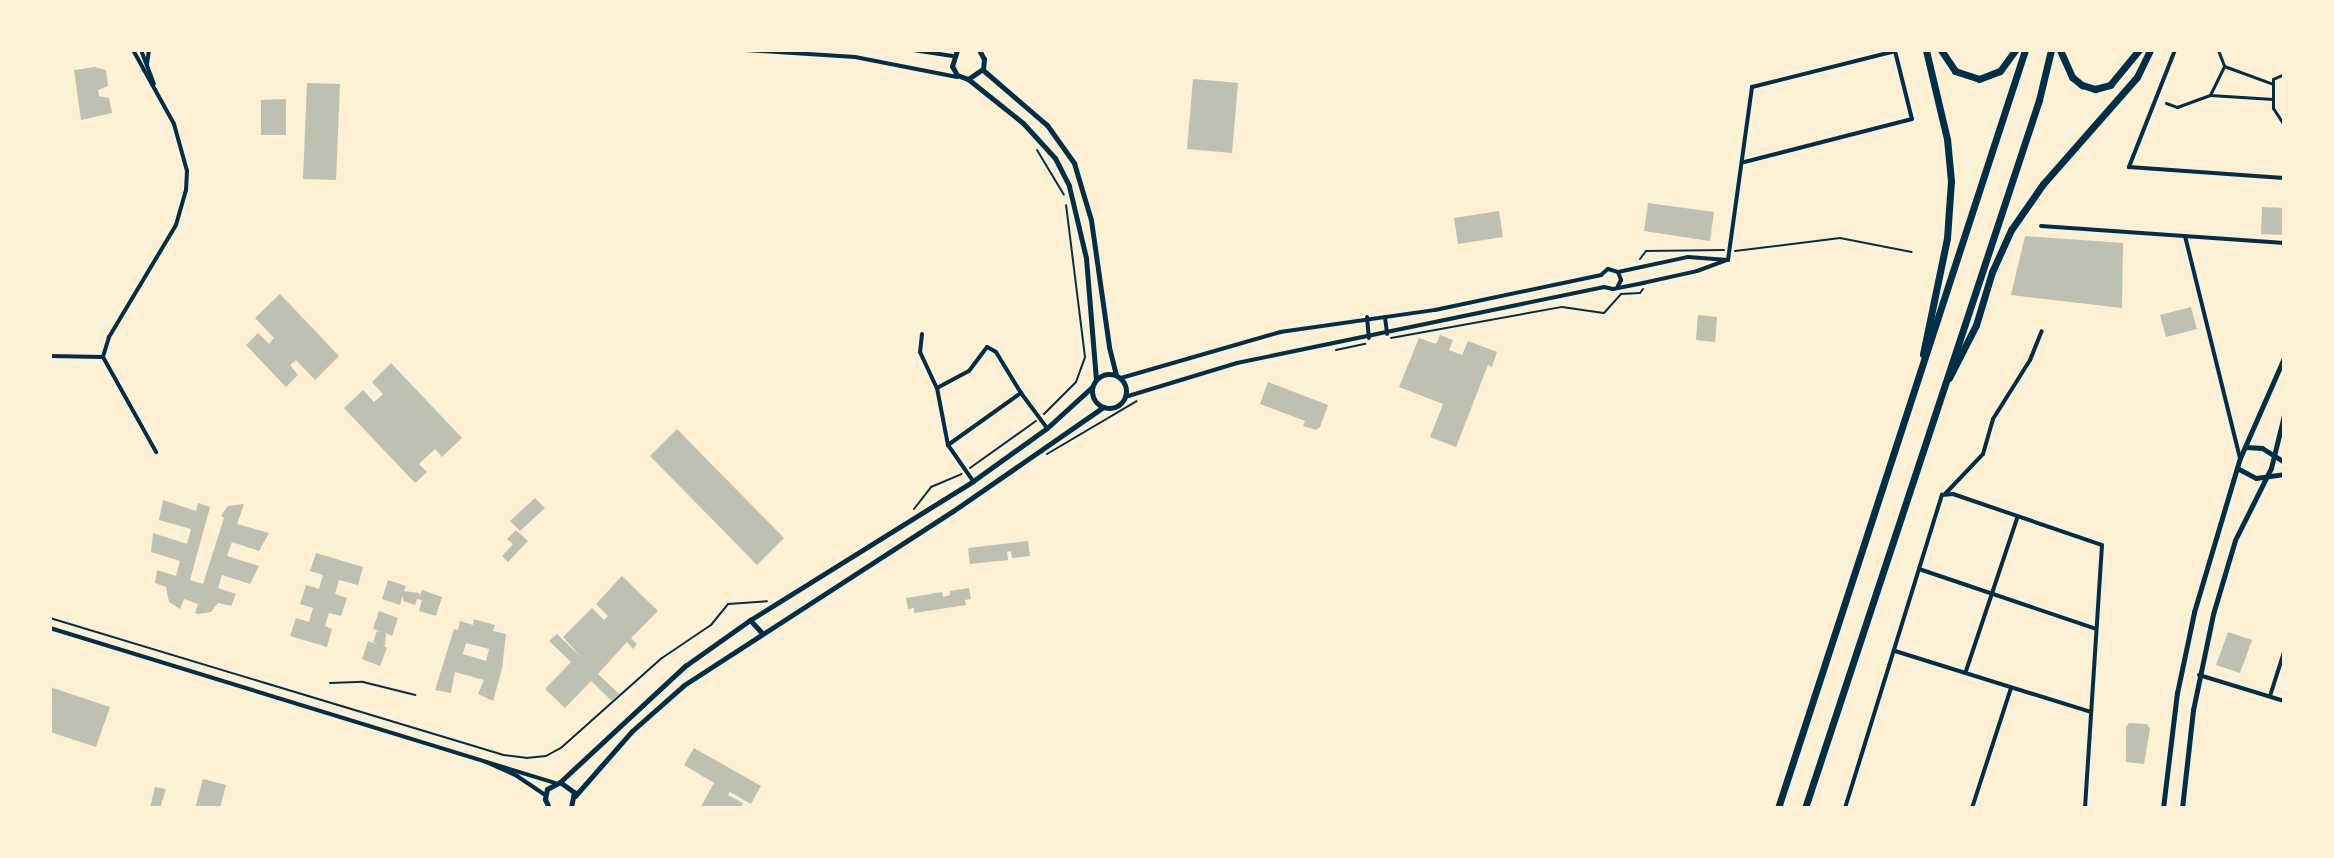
<!DOCTYPE html>
<style>
body{margin:0}
#map{position:relative;width:2334px;height:858px;overflow:hidden;background:#fdf0d5;font-family:Arial,sans-serif}
div>[style]{position:absolute}
[style*='--x']{left:calc(var(--x)*1px);top:calc(var(--y)*1px);width:calc(var(--w)*1px);rotate:calc(var(--a)*1deg)}
.building>*{inset:0;background:#bec0b2}
.path>*{height:2px;margin:-1px;padding:0 1px;transform-origin:1px;border-radius:1px;background:#003049}
.service>*{height:2px;margin:-1px;padding:0 1px;transform-origin:1px;border-radius:1px;background:#003049}
.pedestrian>*{height:3px;margin:-1.5px;padding:0 1.5px;transform-origin:1.5px;border-radius:1.5px;background:#003049}
.minor>*{height:4px;margin:-2px;padding:0 2px;transform-origin:2px;border-radius:2px;background:#003049}
.tertiary>*{height:5px;margin:-2.5px;padding:0 2.5px;transform-origin:2.5px;border-radius:2.5px;background:#003049}
.tertiary>.ring{margin:-2.5px;padding:0;box-sizing:content-box;background:none;border:5px solid #003049;border-radius:50%}
.primary>*{height:7px;margin:-3.5px;padding:0 3.5px;transform-origin:3.5px;border-radius:3.5px;background:#003049}
.trunk>*{height:7px;margin:-3.5px;padding:0 3.5px;transform-origin:3.5px;border-radius:3.5px;background:#003049}
span{translate:-50% -50%;white-space:nowrap;text-align:center;line-height:1.15;-webkit-text-stroke:8px #fdf0d5;paint-order:stroke}
.frame{position:absolute;inset:0;border:52px solid #fdf0d5;pointer-events:none}
</style>
<div id="map">
<div class="building">
<i style="clip-path:polygon(95px 67px,106px 70px,108px 86px,98px 90px,99px 96px,109px 98px,112px 113px,81px 120px,74px 70px)"></i>
<i style="clip-path:polygon(1193px 79px,1238px 83px,1232px 153px,1187px 149px)"></i>
<i style="clip-path:polygon(307px 83px,340px 84px,336px 180px,303px 179px)"></i>
<i style="clip-path:polygon(286px 99px,286px 135px,261px 135px,261px 100px)"></i>
<i style="clip-path:polygon(1648px 203px,1714px 212px,1710px 241px,1644px 231px)"></i>
<i style="clip-path:polygon(2262px 207px,2284px 208px,2284px 235px,2261px 234px)"></i>
<i style="clip-path:polygon(1499px 211px,1503px 237px,1458px 244px,1454px 218px)"></i>
<i style="clip-path:polygon(2025px 236px,2123px 243px,2122px 308px,2011px 295px)"></i>
<i style="clip-path:polygon(280px 294px,339px 356px,315px 380px,296px 360px,290px 365px,298px 375px,286px 387px,246px 345px,258px 333px,269px 344px,274px 338px,255px 318px)"></i>
<i style="clip-path:polygon(2191px 307px,2197px 329px,2166px 337px,2160px 315px)"></i>
<i style="clip-path:polygon(1698px 315px,1717px 317px,1715px 342px,1696px 340px)"></i>
<i style="clip-path:polygon(1440px 335px,1453px 340px,1449px 350px,1462px 355px,1468px 341px,1497px 352px,1492px 367px,1488px 365px,1456px 447px,1430px 437px,1443px 404px,1399px 387px,1419px 338px,1436px 344px)"></i>
<i style="clip-path:polygon(391px 363px,462px 438px,442px 457px,435px 449px,419px 464px,427px 472px,415px 483px,344px 408px,363px 390px,374px 402px,383px 394px,372px 382px)"></i>
<i style="clip-path:polygon(1268px 382px,1328px 405px,1320px 427px,1316px 430px,1303px 426px,1305px 421px,1260px 404px)"></i>
<i style="clip-path:polygon(677px 429px,784px 538px,757px 565px,650px 456px)"></i>
<i style="clip-path:polygon(535px 498px,545px 508px,520px 531px,510px 521px)"></i>
<i style="clip-path:polygon(163px 500px,196px 511px,198px 503px,210px 507px,190px 580px,203px 584px,224px 518px,221px 516px,228px 506px,244px 504px,237px 524px,269px 533px,259px 551px,232px 542px,227px 556px,259px 566px,250px 584px,222px 575px,218px 588px,236px 594px,231px 606px,218px 603px,211px 612px,199px 614px,195px 613px,198px 604px,184px 599px,180px 609px,169px 602px,166px 587px,155px 583px,157px 570px,176px 576px,180px 561px,151px 552px,153px 533px,187px 544px,191px 529px,159px 520px)"></i>
<i style="clip-path:polygon(516px 530px,528px 541px,508px 562px,502px 556px,513px 544px,507px 539px)"></i>
<i style="clip-path:polygon(1028px 541px,1030px 556px,1012px 558px,1011px 551px,1007px 552px,1008px 560px,970px 564px,968px 548px)"></i>
<i style="clip-path:polygon(316px 553px,363px 567px,358px 585px,339px 580px,335px 594px,347px 598px,341px 616px,329px 613px,325px 626px,332px 629px,327px 647px,290px 636px,296px 618px,309px 622px,313px 608px,300px 604px,306px 585px,319px 589px,323px 575px,310px 571px)"></i>
<i style="clip-path:polygon(622px 576px,658px 611px,631px 638px,637px 644px,633px 649px,627px 642px,598px 674px,619px 694px,612px 701px,591px 681px,565px 708px,545px 689px,571px 662px,549px 641px,557px 634px,582px 658px,563px 637px,592px 608px,604px 620px,608px 616px,596px 604px)"></i>
<i style="clip-path:polygon(388px 580px,406px 586px,404px 591px,419px 593px,420px 596px,422px 590px,442px 597px,436px 616px,419px 611px,422px 600px,417px 599px,415px 605px,403px 601px,403px 595px,400px 605px,382px 599px)"></i>
<i style="clip-path:polygon(969px 588px,971px 599px,965px 600px,966px 605px,914px 613px,914px 608px,908px 609px,906px 598px,942px 592px,943px 597px,950px 595px,950px 591px)"></i>
<i style="clip-path:polygon(379px 611px,398px 618px,392px 636px,386px 633px,385px 646px,382px 645px,387px 648px,380px 666px,362px 659px,368px 641px,378px 645px,373px 642px,377px 631px,383px 632px,373px 629px)"></i>
<i style="clip-path:polygon(evenodd,474px 619px,495px 625px,493px 631px,506px 634px,502px 669px,493px 701px,478px 694px,484px 680px,455px 672px,451px 693px,435px 690px,454px 629px,458px 630px,460px 621px,473px 625px,474px 619px,466px 643px,489px 649px,486px 661px,463px 654px,466px 643px)"></i>
<i style="clip-path:polygon(2228px 632px,2252px 640px,2240px 673px,2216px 665px)"></i>
<i style="clip-path:polygon(50px 687px,110px 707px,96px 747px,50px 732px)"></i>
<i style="clip-path:polygon(2129px 723px,2147px 724px,2150px 729px,2144px 764px,2126px 762px,2126px 727px)"></i>
<i style="clip-path:polygon(694px 748px,761px 786px,751px 804px,730px 792px,728px 795px,743px 803px,741px 808px,700px 808px,714px 783px,684px 765px)"></i>
<i style="clip-path:polygon(203px 779px,226px 785px,220px 808px,195px 808px)"></i>
<i style="clip-path:polygon(155px 787px,166px 789px,160px 808px,150px 808px)"></i>
</div>
<div class="path">
<i style="--x:1037;--y:150;--w:52;--a:59"></i>
<i style="--x:1735;--y:251;--w:106;--a:-7.1"></i>
<i style="--x:1840;--y:238;--w:73;--a:11"></i>
<i style="--x:1640;--y:259;--w:10;--a:-53"></i>
<i style="--x:1646;--y:251;--w:78;--a:-0.7"></i>
<i style="--x:1391;--y:338;--w:174;--a:-10.3"></i>
<i style="--x:1562;--y:307;--w:42;--a:8.1"></i>
<i style="--x:1604;--y:313;--w:25;--a:-48"></i>
<i style="--x:1621;--y:294;--w:19;--a:-3"></i>
<i style="--x:1640;--y:293;--w:5;--a:-53"></i>
<i style="--x:1336;--y:350;--w:30;--a:-12"></i>
<i style="--x:1044;--y:414;--w:45;--a:-45"></i>
<i style="--x:1076;--y:382;--w:27;--a:-70"></i>
<i style="--x:1085;--y:357;--w:153;--a:-97.1"></i>
<i style="--x:1047;--y:454;--w:104;--a:-30.5"></i>
<i style="--x:970;--y:468;--w:81;--a:-35.5"></i>
<i style="--x:914;--y:509;--w:28;--a:-52"></i>
<i style="--x:931;--y:487;--w:33;--a:-23"></i>
<i style="--x:50;--y:618;--w:473;--a:16.8"></i>
<i style="--x:503;--y:755;--w:23;--a:7"></i>
<i style="--x:526;--y:758;--w:20;--a:-6"></i>
<i style="--x:546;--y:756;--w:18;--a:-29"></i>
<i style="--x:562;--y:747;--w:134;--a:-41.7"></i>
<i style="--x:662;--y:658;--w:59;--a:-34"></i>
<i style="--x:711;--y:625;--w:27;--a:-51"></i>
<i style="--x:728;--y:604;--w:39;--a:-4"></i>
</div>
<div class="service">
<i style="--x:330;--y:683;--w:33;--a:-2"></i>
<i style="--x:363;--y:682;--w:54;--a:14"></i>
</div>
<div class="pedestrian">
<i style="--x:2218;--y:50;--w:17;--a:69"></i>
<i style="--x:2224;--y:66;--w:52;--a:20.2"></i>
<i style="--x:2284;--y:74;--w:12;--a:156"></i>
<i style="--x:2273;--y:79;--w:29;--a:90"></i>
<i style="--x:2273;--y:108;--w:20;--a:57"></i>
<i style="--x:2210;--y:95;--w:32;--a:-64"></i>
<i style="--x:2166;--y:103;--w:12;--a:20"></i>
<i style="--x:2177;--y:107;--w:35;--a:-20"></i>
<i style="--x:2210;--y:95;--w:63;--a:3.6"></i>
</div>
<div class="minor">
<i style="--x:133;--y:50;--w:85;--a:61"></i>
<i style="--x:174;--y:124;--w:49;--a:74.5"></i>
<i style="--x:187;--y:171;--w:19;--a:93"></i>
<i style="--x:186;--y:190;--w:36;--a:106"></i>
<i style="--x:176;--y:225;--w:131;--a:120.9"></i>
<i style="--x:109;--y:337;--w:21;--a:107"></i>
<i style="--x:103;--y:357;--w:109;--a:60.8"></i>
<i style="--x:141;--y:50;--w:36;--a:69"></i>
<i style="--x:746;--y:50;--w:109;--a:3.7"></i>
<i style="--x:855;--y:57;--w:104;--a:11.1"></i>
<i style="--x:913;--y:50;--w:40;--a:8.5"></i>
<i style="--x:2175;--y:50;--w:126;--a:111.5"></i>
<i style="--x:2129;--y:167;--w:155;--a:4.1"></i>
<i style="--x:147;--y:64;--w:14;--a:-82"></i>
<i style="--x:2041;--y:226;--w:244;--a:4"></i>
<i style="--x:2185;--y:236;--w:229;--a:76.1"></i>
<i style="--x:1728;--y:260;--w:175;--a:-82.1"></i>
<i style="--x:1752;--y:87;--w:147;--a:-14.1"></i>
<i style="--x:1895;--y:51;--w:70;--a:76"></i>
<i style="--x:1912;--y:119;--w:173;--a:165.6"></i>
<i style="--x:1618;--y:272;--w:9;--a:69"></i>
<i style="--x:1621;--y:280;--w:7;--a:117"></i>
<i style="--x:1367;--y:317;--w:21;--a:85"></i>
<i style="--x:1385;--y:317;--w:17;--a:83"></i>
<i style="--x:922;--y:334;--w:18;--a:96"></i>
<i style="--x:920;--y:352;--w:40;--a:65"></i>
<i style="--x:937;--y:388;--w:58;--a:79.1"></i>
<i style="--x:948;--y:445;--w:44;--a:55.2"></i>
<i style="--x:50;--y:356;--w:53;--a:1.1"></i>
<i style="--x:1121;--y:378;--w:166;--a:-16.1"></i>
<i style="--x:1280;--y:332;--w:157;--a:-8.1"></i>
<i style="--x:1435;--y:310;--w:170;--a:-11.9"></i>
<i style="--x:1601;--y:275;--w:9;--a:-41"></i>
<i style="--x:1608;--y:269;--w:10;--a:17"></i>
<i style="--x:1618;--y:272;--w:72;--a:-12.1"></i>
<i style="--x:1688;--y:257;--w:40;--a:4.3"></i>
<i style="--x:937;--y:388;--w:36;--a:-28"></i>
<i style="--x:969;--y:371;--w:30;--a:-53"></i>
<i style="--x:987;--y:347;--w:10;--a:29"></i>
<i style="--x:996;--y:352;--w:48;--a:58.6"></i>
<i style="--x:1125;--y:397;--w:117;--a:-16.9"></i>
<i style="--x:1237;--y:363;--w:375;--a:-11.7"></i>
<i style="--x:1604;--y:287;--w:9;--a:13"></i>
<i style="--x:1613;--y:289;--w:31;--a:-11"></i>
<i style="--x:1643;--y:283;--w:55;--a:-12.5"></i>
<i style="--x:1697;--y:271;--w:30;--a:-20"></i>
<i style="--x:948;--y:445;--w:90;--a:-35.5"></i>
<i style="--x:1021;--y:393;--w:44;--a:53.4"></i>
<i style="--x:1945;--y:494;--w:55;--a:-46.5"></i>
<i style="--x:1983;--y:454;--w:36;--a:-74"></i>
<i style="--x:1993;--y:419;--w:70;--a:-57.9"></i>
<i style="--x:2030;--y:360;--w:31;--a:-68"></i>
<i style="--x:1919;--y:569;--w:187;--a:18.7"></i>
<i style="--x:50;--y:628;--w:528;--a:17.06"></i>
<i style="--x:1895;--y:651;--w:205;--a:17.3"></i>
<i style="--x:1966;--y:671;--w:163;--a:-71.5"></i>
<i style="--x:2199;--y:675;--w:89;--a:17"></i>
<i style="--x:2270;--y:696;--w:46;--a:-72.3"></i>
<i style="--x:486;--y:762;--w:34;--a:24"></i>
<i style="--x:517;--y:776;--w:34;--a:34"></i>
<i style="--x:1845;--y:808;--w:328;--a:-72.8"></i>
<i style="--x:1942;--y:495;--w:11;--a:-5"></i>
<i style="--x:1953;--y:494;--w:157;--a:18.9"></i>
<i style="--x:2102;--y:545;--w:264;--a:93.7"></i>
<i style="--x:1972;--y:808;--w:126;--a:-72"></i>
</div>
<div class="tertiary">
<i style="--x:957;--y:50;--w:17;--a:107"></i>
<i style="--x:952;--y:66;--w:10;--a:61"></i>
<i style="--x:957;--y:75;--w:12;--a:20"></i>
<i style="--x:968;--y:79;--w:18;--a:-34"></i>
<i style="--x:983;--y:69;--w:10;--a:-84"></i>
<i style="--x:984;--y:59;--w:10;--a:-119"></i>
<i style="--x:983;--y:70;--w:84;--a:40.7"></i>
<i style="--x:1047;--y:125;--w:47;--a:54.6"></i>
<i style="--x:1074;--y:163;--w:59;--a:73.4"></i>
<i style="--x:1091;--y:220;--w:128;--a:81.9"></i>
<i style="--x:1109;--y:347;--w:29;--a:76"></i>
<i style="--x:968;--y:79;--w:70;--a:38.7"></i>
<i style="--x:1023;--y:123;--w:47;--a:47.6"></i>
<i style="--x:1055;--y:158;--w:31;--a:63"></i>
<i style="--x:1069;--y:186;--w:74;--a:76.7"></i>
<i style="--x:1086;--y:258;--w:121;--a:85.3"></i>
<i class="ring" style="left:1092px;top:374px;width:29px;height:29px"></i>
<i style="--x:2246;--y:447;--w:16;--a:4"></i>
<i style="--x:2262;--y:448;--w:26;--a:32"></i>
<i style="--x:2237;--y:468;--w:21;--a:28"></i>
<i style="--x:2256;--y:478;--w:28;--a:-8"></i>
<i style="--x:750;--y:620;--w:16;--a:47"></i>
<i style="--x:560;--y:782;--w:171;--a:-42.9"></i>
<i style="--x:685;--y:666;--w:80;--a:-35.3"></i>
<i style="--x:750;--y:620;--w:263;--a:-31.9"></i>
<i style="--x:973;--y:481;--w:91;--a:-35.6"></i>
<i style="--x:1047;--y:428;--w:61;--a:-42.3"></i>
<i style="--x:575;--y:796;--w:86;--a:-48.8"></i>
<i style="--x:632;--y:731;--w:69;--a:-41.5"></i>
<i style="--x:684;--y:685;--w:320;--a:-32.9"></i>
<i style="--x:953;--y:511;--w:183;--a:-34.7"></i>
<i style="--x:549;--y:808;--w:10;--a:-114"></i>
<i style="--x:545;--y:799;--w:10;--a:-79"></i>
<i style="--x:547;--y:789;--w:15;--a:-28"></i>
<i style="--x:560;--y:782;--w:17;--a:36"></i>
<i style="--x:574;--y:792;--w:16;--a:101"></i>
<i style="--x:2163;--y:808;--w:116;--a:-83.1"></i>
<i style="--x:2177;--y:693;--w:83;--a:-78.1"></i>
<i style="--x:2194;--y:612;--w:161;--a:-73.4"></i>
<i style="--x:2240;--y:458;--w:109;--a:-66.3"></i>
<i style="--x:2182;--y:808;--w:99;--a:-83.6"></i>
<i style="--x:2193;--y:710;--w:98;--a:-78.2"></i>
<i style="--x:2213;--y:614;--w:77;--a:-73.4"></i>
<i style="--x:2235;--y:540;--w:80;--a:-63.4"></i>
<i style="--x:2271;--y:468;--w:55;--a:-76.2"></i>
</div>
<div class="primary">
<i style="--x:1941;--y:50;--w:25;--a:56"></i>
<i style="--x:1955;--y:71;--w:25;--a:18"></i>
<i style="--x:1979;--y:79;--w:22;--a:-21"></i>
<i style="--x:2000;--y:71;--w:26;--a:-54"></i>
<i style="--x:2060;--y:50;--w:30;--a:66"></i>
<i style="--x:2072;--y:77;--w:13;--a:39"></i>
<i style="--x:2082;--y:85;--w:14;--a:17"></i>
<i style="--x:2095;--y:89;--w:16;--a:-15"></i>
<i style="--x:2110;--y:85;--w:45;--a:-50.4"></i>
<i style="--x:1923;--y:354;--w:118;--a:-78.3"></i>
<i style="--x:1947;--y:238;--w:57;--a:-86"></i>
<i style="--x:1951;--y:181;--w:42;--a:-95.4"></i>
<i style="--x:1947;--y:139;--w:91;--a:-103.3"></i>
<i style="--x:1949;--y:378;--w:59;--a:-63"></i>
<i style="--x:1976;--y:325;--w:55;--a:-73.2"></i>
<i style="--x:1992;--y:272;--w:46;--a:-65.7"></i>
<i style="--x:2011;--y:230;--w:56;--a:-55.2"></i>
<i style="--x:2043;--y:184;--w:142;--a:-48.7"></i>
<i style="--x:2137;--y:77;--w:30;--a:-64"></i>
</div>
<div class="trunk">
<i style="--x:1778;--y:808;--w:797;--a:-71.95"></i>
<i style="--x:1805;--y:808;--w:746;--a:-71.71"></i>
<i style="--x:2039;--y:100;--w:51;--a:-76.5"></i>
</div>
<div class="frame"></div>
</div>
